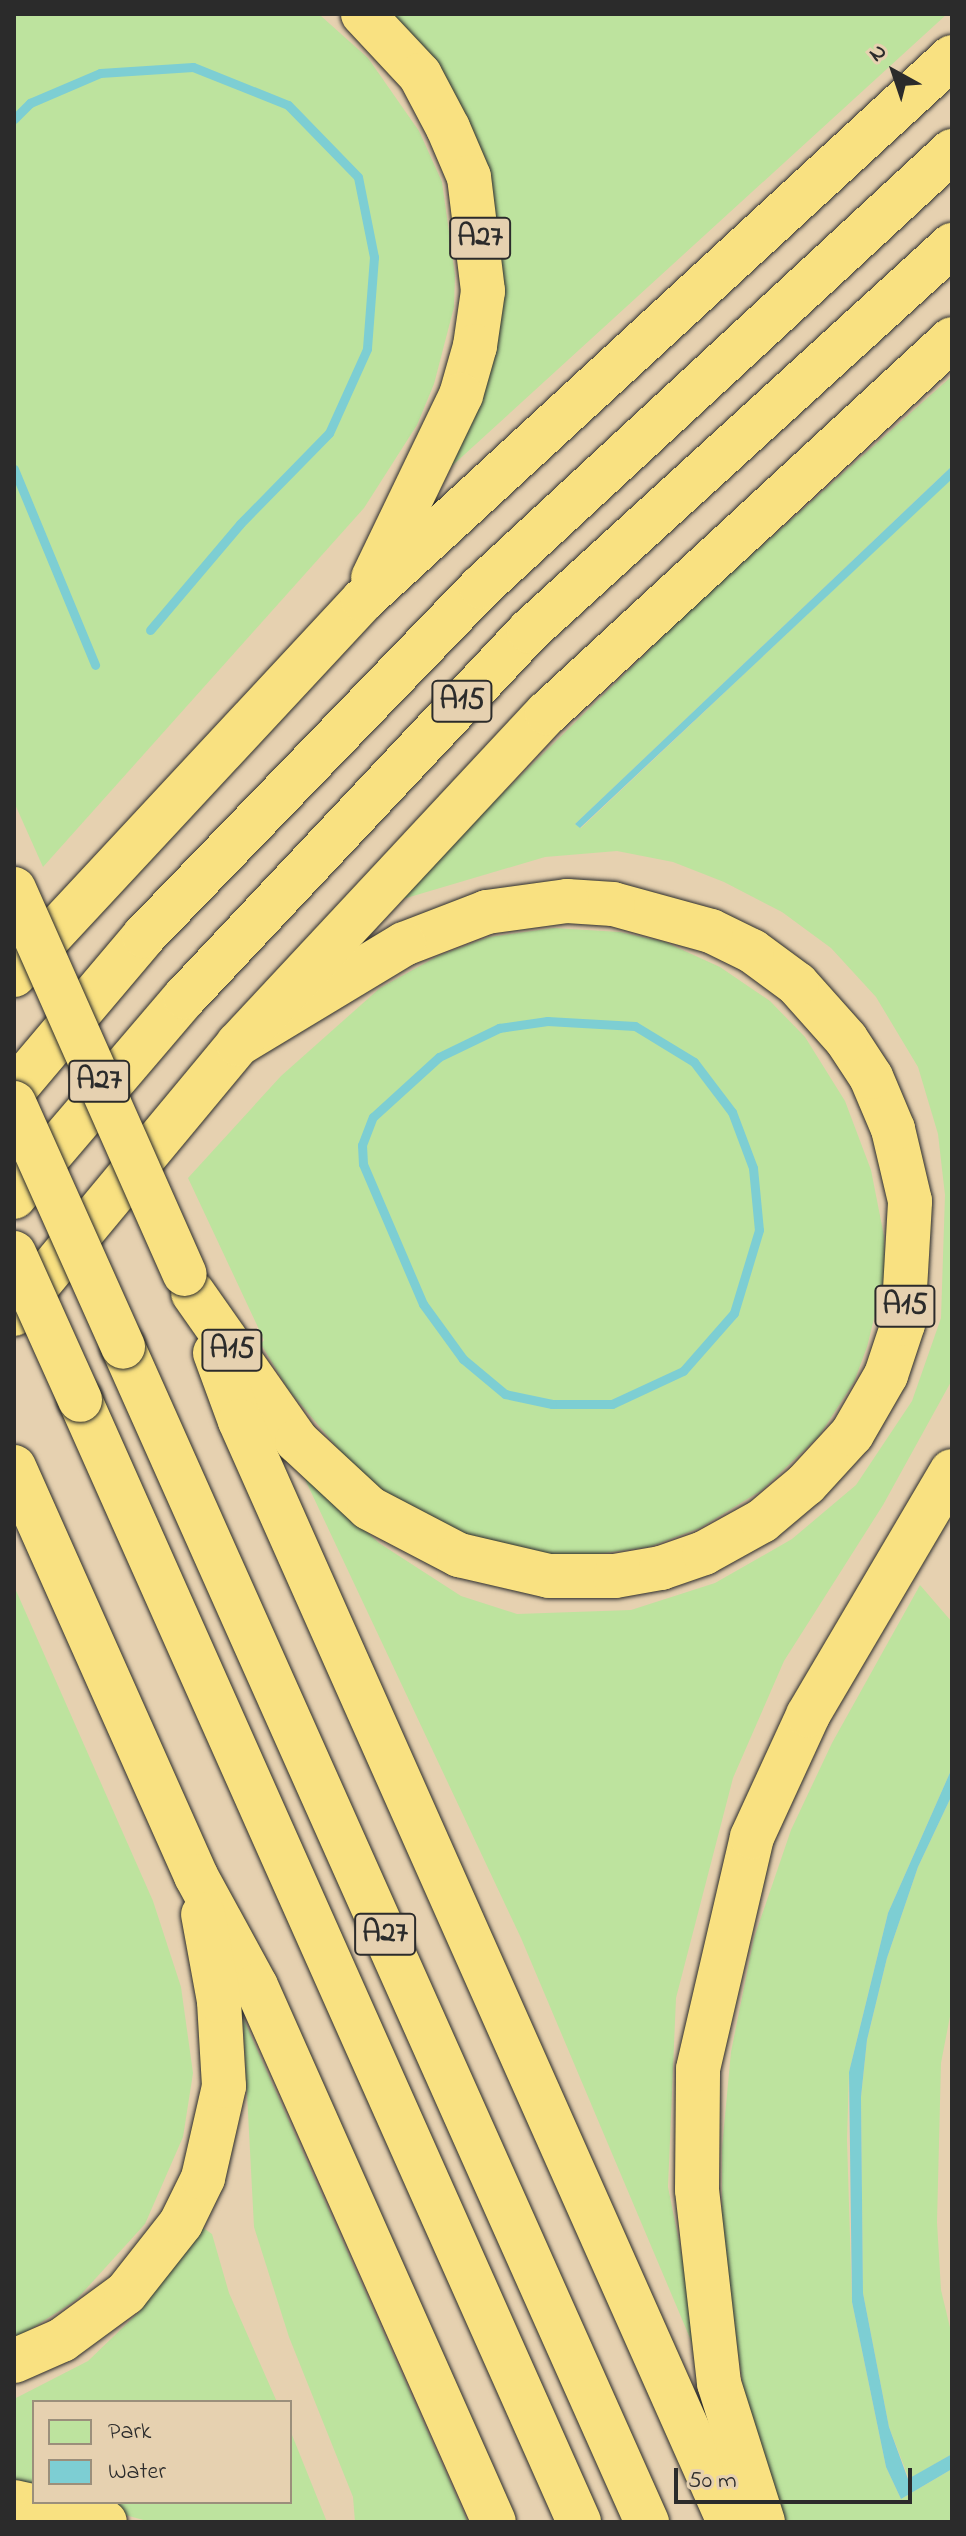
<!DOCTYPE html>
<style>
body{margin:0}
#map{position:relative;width:966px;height:2536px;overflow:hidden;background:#e6d1b0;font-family:"Indie Flower",sans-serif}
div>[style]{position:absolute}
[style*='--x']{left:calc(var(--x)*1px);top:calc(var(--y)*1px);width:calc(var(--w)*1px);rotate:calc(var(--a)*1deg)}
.green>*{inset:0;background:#bde39e}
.water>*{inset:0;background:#7dced3}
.stream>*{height:9px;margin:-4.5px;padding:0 4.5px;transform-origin:4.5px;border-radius:4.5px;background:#7dced3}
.roads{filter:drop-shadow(0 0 2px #2b2b2b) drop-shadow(0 0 2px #2b2b2b)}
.motorway>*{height:44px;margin:-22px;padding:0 22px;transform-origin:22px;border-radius:22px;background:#f9e181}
.bridges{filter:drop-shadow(0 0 2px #2b2b2b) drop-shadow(0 0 2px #2b2b2b)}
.motorway-bridge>*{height:44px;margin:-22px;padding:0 22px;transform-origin:22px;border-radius:22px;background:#f9e181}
span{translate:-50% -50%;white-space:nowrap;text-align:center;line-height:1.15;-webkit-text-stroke:6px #e6d1b0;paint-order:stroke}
.shield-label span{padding:2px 6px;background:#e6d1b0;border:2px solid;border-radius:6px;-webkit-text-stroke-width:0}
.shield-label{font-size:30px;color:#2b2b2b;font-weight:700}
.frame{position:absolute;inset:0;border:16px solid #2b2b2b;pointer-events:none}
.legend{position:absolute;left:32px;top:2400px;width:260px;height:104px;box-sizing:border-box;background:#e6d1b0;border:2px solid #9b8f7b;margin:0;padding:10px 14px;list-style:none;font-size:24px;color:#2b2b2b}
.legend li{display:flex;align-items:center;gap:16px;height:40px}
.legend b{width:40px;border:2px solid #9b8f7b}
.north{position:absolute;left:854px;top:32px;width:80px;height:80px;-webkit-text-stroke:6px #e6d1b0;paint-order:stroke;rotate:320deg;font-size:22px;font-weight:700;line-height:32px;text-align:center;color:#2b2b2b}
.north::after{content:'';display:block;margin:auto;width:28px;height:36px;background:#2b2b2b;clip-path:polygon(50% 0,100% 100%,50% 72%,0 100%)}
.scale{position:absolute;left:674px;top:2468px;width:238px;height:36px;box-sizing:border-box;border:4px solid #2b2b2b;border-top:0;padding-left:10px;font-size:24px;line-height:28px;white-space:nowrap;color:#2b2b2b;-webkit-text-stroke:6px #e6d1b0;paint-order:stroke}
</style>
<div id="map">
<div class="green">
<i style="clip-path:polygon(14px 14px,321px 16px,368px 58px,419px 131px,442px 182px,455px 275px,454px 307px,434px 384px,417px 425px,364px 508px,43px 867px,14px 802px)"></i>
<i style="clip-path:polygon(381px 14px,947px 14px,442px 475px,497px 281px)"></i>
<i style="clip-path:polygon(952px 376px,952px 466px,575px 824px,581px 828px,952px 478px,952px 1380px,883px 1505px,784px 1661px,733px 1778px,676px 1998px,668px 2187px,706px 2376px,521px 1938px,303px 1475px,379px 1543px,461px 1596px,517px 1614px,631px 1610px,715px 1583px,792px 1539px,856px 1485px,912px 1401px,941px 1318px,945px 1195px,938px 1134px,918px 1067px,876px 997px,831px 948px,782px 912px,724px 882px,673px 862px,617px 851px,545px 857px,403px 899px,404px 890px,693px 607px)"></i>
<i style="clip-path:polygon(554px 928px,620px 932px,665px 942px,720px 967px,770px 1001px,805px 1037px,845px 1101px,871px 1170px,884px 1236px,885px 1274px,867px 1347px,854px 1382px,819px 1436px,762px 1490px,700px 1528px,649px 1547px,589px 1555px,543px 1555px,454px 1532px,388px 1495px,345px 1457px,288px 1389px,261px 1344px,264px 1340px,188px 1178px,281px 1076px,380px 988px,438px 956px,489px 937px)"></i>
<i style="clip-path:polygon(920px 1585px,952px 1622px,952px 1768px,888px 1913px,849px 2072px,847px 2140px,852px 2302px,886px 2467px,901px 2499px,952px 2469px,952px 2522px,784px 2522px,744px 2393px,722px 2237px,722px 2148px,731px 2052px,754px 1938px,791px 1830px,832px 1743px)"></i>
<i style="clip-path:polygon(14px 1586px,153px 1901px,181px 1987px,193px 2073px,183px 2137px,145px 2224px,76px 2300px,14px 2340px)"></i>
<i style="clip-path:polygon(952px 1795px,952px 2006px,941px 2063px,937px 2222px,941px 2290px,952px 2336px,952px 2454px,909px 2479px,889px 2427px,863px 2293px,861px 2097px,867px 2040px,887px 1958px,918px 1867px)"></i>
<i style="clip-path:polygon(243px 2018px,468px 2522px,355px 2522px,353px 2497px,289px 2337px,254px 2227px)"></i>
<i style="clip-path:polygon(202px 2227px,212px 2234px,229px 2293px,277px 2402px,34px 2402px,34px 2493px,14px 2489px,14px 2399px,88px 2361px,140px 2311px)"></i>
<i style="clip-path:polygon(290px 2430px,327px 2522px,151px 2522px,77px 2502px,290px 2502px)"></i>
</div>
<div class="water">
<i style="clip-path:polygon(952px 466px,952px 479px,580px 828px,575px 824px)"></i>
<i style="clip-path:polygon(952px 1768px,952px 1795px,918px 1867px,887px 1958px,867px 2040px,861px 2097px,863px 2293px,889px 2427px,908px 2479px,952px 2454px,952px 2469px,901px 2499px,886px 2467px,852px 2302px,849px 2072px,888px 1913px)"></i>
</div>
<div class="stream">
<i style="--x:14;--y:119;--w:23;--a:-45"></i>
<i style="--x:30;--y:103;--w:76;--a:-23.2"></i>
<i style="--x:100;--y:73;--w:93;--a:-3.7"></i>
<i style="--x:193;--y:67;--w:102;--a:21.8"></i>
<i style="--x:288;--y:105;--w:100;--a:45.8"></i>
<i style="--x:358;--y:177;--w:82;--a:78.7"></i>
<i style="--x:374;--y:257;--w:92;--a:94.4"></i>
<i style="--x:367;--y:349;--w:92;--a:114.3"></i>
<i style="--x:329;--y:433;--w:127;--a:134.4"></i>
<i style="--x:240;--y:524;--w:139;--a:130.3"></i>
<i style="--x:14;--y:469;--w:212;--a:67.5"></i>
<i style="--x:547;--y:1021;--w:88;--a:3.3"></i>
<i style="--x:635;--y:1026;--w:69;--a:31.4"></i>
<i style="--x:694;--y:1062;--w:63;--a:52.8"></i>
<i style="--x:732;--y:1112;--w:60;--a:69.4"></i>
<i style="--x:753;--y:1168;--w:62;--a:84.5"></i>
<i style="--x:759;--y:1230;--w:87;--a:106.8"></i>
<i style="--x:734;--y:1313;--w:77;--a:131.3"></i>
<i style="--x:683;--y:1371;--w:78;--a:155.1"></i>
<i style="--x:612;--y:1404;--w:60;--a:180"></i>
<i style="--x:552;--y:1404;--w:48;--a:-168"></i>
<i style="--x:505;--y:1394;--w:55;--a:-140.2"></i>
<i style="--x:463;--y:1359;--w:68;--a:-126"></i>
<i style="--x:423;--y:1304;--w:152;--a:-113.2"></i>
<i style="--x:363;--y:1164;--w:19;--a:-93"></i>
<i style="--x:362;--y:1145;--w:30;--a:-69"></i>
<i style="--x:373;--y:1117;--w:89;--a:-42.3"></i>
<i style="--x:439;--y:1057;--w:67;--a:-25.8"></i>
<i style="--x:499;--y:1028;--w:49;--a:-8.3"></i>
</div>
<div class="roads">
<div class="motorway">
<i style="--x:363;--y:14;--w:83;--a:46.9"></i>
<i style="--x:420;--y:75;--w:60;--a:62.2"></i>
<i style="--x:448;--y:128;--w:53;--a:66.8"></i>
<i style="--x:469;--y:177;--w:115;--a:83"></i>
<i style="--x:483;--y:291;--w:56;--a:98.3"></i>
<i style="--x:475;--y:346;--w:51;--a:105.9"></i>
<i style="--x:461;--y:395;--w:203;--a:115.7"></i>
<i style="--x:14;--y:975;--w:512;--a:-47.06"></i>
<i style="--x:363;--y:600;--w:801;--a:-42.67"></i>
<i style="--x:14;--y:1090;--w:202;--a:-49.8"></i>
<i style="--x:144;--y:936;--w:485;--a:-46"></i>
<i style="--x:481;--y:587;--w:642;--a:-42.79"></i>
<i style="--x:14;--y:1197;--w:263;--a:-49.5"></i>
<i style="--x:185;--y:997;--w:502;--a:-46.77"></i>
<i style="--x:529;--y:631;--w:573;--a:-42.38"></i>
<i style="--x:193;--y:1293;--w:181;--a:54.9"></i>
<i style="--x:297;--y:1441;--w:98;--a:42.9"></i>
<i style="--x:369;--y:1508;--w:102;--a:27.6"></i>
<i style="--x:459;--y:1555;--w:92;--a:13.1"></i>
<i style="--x:549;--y:1576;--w:66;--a:0"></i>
<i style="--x:615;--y:1576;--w:47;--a:-9.9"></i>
<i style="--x:661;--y:1568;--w:46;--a:-19.2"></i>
<i style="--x:704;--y:1553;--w:66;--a:-28.9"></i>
<i style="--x:762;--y:1521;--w:57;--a:-40.1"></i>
<i style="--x:806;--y:1484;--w:68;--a:-47.4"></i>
<i style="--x:852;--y:1434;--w:68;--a:-60"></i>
<i style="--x:886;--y:1375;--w:54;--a:-71.6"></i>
<i style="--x:903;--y:1324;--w:123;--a:-86.7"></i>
<i style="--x:910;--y:1201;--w:74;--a:-103.3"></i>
<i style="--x:893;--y:1129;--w:56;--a:-112.9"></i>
<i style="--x:871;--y:1077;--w:45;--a:-123.3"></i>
<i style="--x:846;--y:1039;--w:74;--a:-131.7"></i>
<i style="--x:797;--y:984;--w:56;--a:-143.7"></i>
<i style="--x:752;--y:951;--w:46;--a:-154"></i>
<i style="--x:711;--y:931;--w:102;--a:-164.6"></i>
<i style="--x:613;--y:904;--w:46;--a:-176.3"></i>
<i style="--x:567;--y:901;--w:81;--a:172.2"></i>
<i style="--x:487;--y:912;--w:89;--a:158.9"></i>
<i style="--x:404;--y:944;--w:194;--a:148.9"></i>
<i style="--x:14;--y:1314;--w:351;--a:-50.3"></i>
<i style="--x:238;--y:1044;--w:453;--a:-47"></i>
<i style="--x:547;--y:713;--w:551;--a:-42.72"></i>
<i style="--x:123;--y:1347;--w:1287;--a:65.97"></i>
<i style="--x:215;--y:1353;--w:72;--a:69.8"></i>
<i style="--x:240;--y:1421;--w:1205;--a:66.05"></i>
<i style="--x:80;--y:1400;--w:1228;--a:66.02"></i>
<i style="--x:14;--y:1467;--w:448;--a:66"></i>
<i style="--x:196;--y:1876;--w:125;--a:61.4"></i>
<i style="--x:256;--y:1986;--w:586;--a:66.06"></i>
<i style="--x:14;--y:2361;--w:52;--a:-23.6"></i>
<i style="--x:62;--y:2340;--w:79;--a:-36.3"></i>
<i style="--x:126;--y:2293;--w:89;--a:-51.8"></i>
<i style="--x:181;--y:2223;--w:50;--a:-63.9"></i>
<i style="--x:203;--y:2178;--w:94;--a:-77.1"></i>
<i style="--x:224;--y:2086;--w:85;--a:-93.4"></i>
<i style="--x:219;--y:2001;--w:88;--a:-100.4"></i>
<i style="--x:14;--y:2502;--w:93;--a:12.4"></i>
<i style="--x:763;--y:2522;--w:146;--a:-107.6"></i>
<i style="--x:719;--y:2383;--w:194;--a:-96.5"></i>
<i style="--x:697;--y:2190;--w:121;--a:-89.5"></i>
<i style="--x:698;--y:2069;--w:238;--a:-76.9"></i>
<i style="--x:752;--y:1837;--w:134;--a:-65.3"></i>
<i style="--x:808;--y:1715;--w:283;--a:-59.5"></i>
</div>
</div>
<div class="bridges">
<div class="motorway-bridge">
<i style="--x:14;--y:889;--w:421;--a:66.1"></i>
<i style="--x:14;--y:1103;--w:267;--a:65.9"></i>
<i style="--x:14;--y:1253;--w:161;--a:65.8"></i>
</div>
</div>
<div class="shield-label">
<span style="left:480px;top:238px">A27</span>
<span style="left:462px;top:701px">A15</span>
<span style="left:99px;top:1081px">A27</span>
<span style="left:905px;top:1306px">A15</span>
<span style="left:232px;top:1350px">A15</span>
<span style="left:385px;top:1934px">A27</span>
</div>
<div class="frame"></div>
<ul class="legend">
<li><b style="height:22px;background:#bde39e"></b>Park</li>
<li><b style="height:22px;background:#7dced3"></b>Water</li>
</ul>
<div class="north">N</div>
<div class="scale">50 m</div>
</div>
